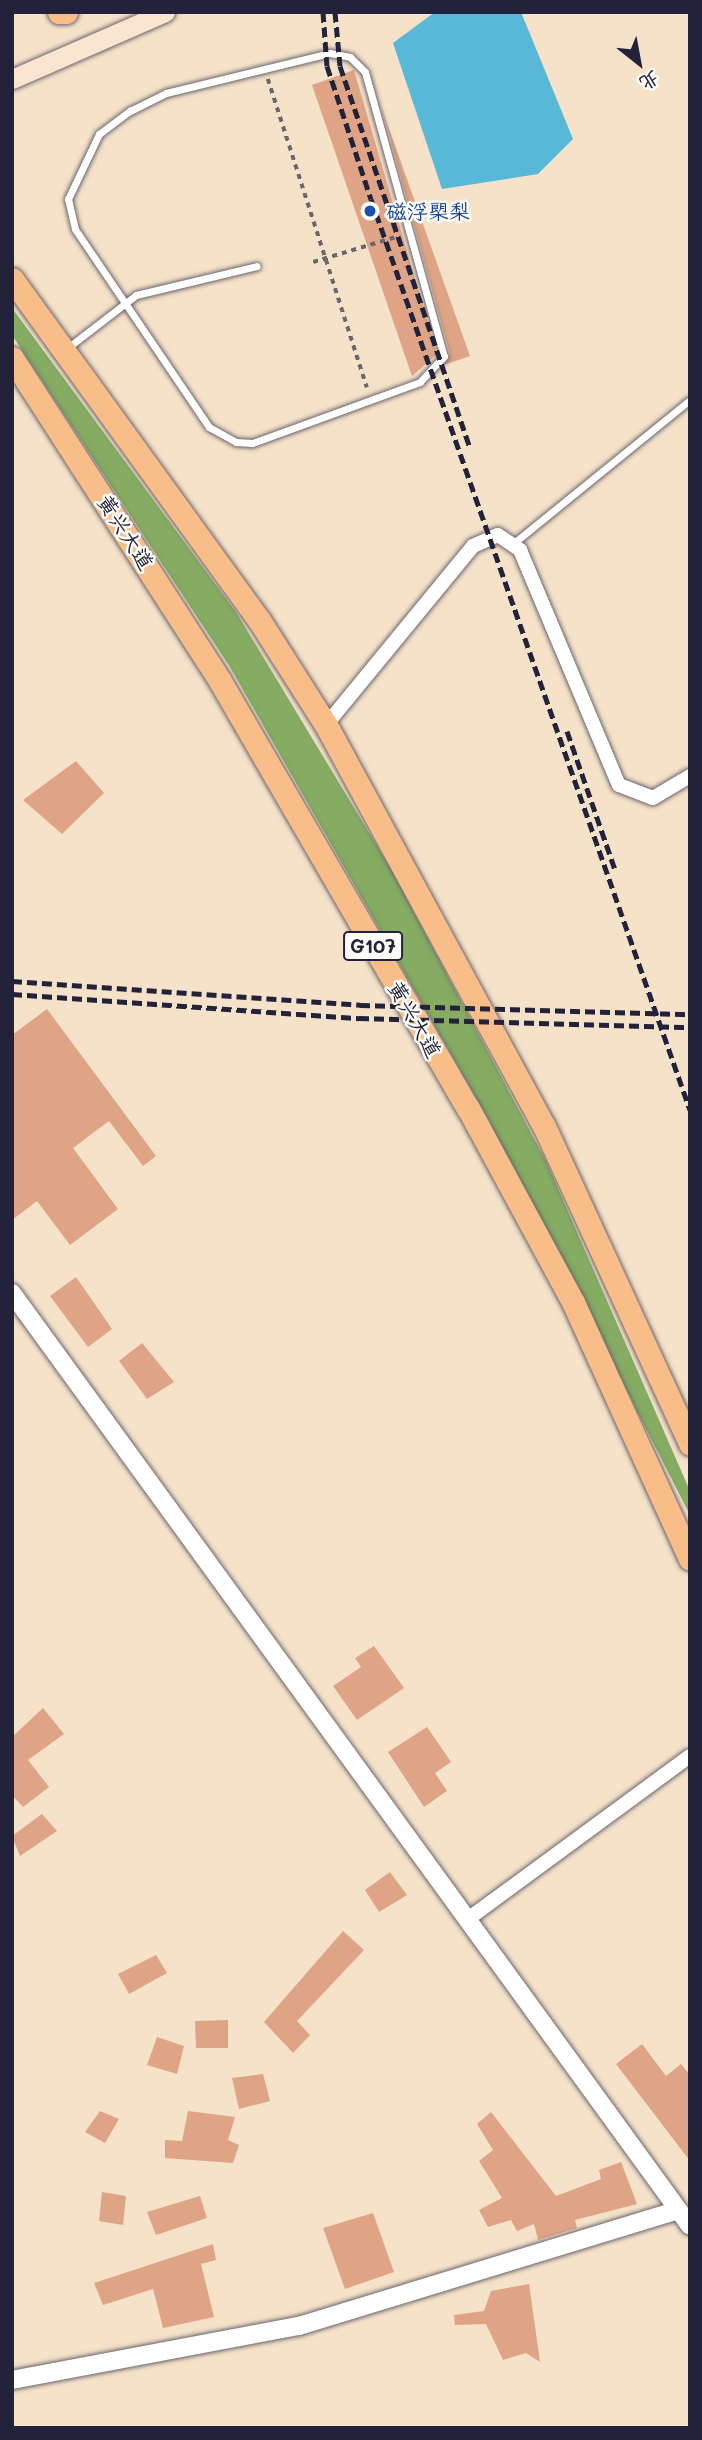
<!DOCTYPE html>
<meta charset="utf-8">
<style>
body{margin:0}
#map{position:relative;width:702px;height:2440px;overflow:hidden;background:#f5e2c9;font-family:Mali,"LXGW WenKai TC",sans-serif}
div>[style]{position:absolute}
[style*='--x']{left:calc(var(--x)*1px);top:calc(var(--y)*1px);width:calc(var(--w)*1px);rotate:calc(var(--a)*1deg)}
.forest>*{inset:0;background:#85ac62}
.water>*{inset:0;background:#59b7d7}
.building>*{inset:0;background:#dea485}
.path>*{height:3.5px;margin-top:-1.75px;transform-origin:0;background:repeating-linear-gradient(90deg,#6c656d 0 5px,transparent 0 10px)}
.roads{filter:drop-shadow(0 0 2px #6c656d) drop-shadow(0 0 2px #6c656d)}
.service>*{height:7px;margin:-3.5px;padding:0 3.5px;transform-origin:3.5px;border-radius:3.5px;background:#fff}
.minor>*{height:14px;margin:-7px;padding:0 7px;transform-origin:7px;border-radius:7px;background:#fff}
.tertiary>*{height:18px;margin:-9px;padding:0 9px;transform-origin:9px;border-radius:9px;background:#fff}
.secondary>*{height:19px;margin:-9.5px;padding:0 9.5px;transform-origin:9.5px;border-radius:9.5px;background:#fce5d0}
.trunk>*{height:23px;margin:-11.5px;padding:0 11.5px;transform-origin:11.5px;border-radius:11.5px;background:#f8bd89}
.rail>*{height:5px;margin-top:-2.5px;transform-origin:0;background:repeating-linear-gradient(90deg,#22223b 0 10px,transparent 0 15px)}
.dots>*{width:19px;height:19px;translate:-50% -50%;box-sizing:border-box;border:4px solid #fdfcf7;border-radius:50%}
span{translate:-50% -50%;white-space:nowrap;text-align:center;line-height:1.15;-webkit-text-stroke:5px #fdfcf7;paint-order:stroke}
.shield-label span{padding:2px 5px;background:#fdfcf7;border:2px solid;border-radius:5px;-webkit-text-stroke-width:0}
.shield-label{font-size:19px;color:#22223b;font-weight:700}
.transit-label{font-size:21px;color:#164399}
.left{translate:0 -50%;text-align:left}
.street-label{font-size:21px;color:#22223b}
.frame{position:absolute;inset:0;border:14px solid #22223b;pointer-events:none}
.north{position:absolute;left:604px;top:28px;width:70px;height:70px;-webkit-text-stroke:5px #fdfcf7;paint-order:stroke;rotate:149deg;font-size:19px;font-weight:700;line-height:28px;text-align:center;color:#22223b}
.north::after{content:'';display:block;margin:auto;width:24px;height:32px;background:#22223b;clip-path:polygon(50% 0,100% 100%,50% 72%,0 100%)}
</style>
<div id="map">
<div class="forest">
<i style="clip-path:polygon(12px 308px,236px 612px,391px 869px,546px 1161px,690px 1491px,690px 1515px,488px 1119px,230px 667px,12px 335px)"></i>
</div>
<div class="water">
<i style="clip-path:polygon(435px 12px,521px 12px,573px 139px,538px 174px,442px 189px,393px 43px)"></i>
</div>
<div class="building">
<i style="clip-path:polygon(354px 70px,437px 354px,412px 376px,312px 85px)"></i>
<i style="clip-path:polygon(382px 109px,470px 356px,444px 365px,450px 354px)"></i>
<i style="clip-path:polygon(76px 761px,104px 793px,62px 834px,23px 800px)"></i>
<i style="clip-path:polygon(47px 1009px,156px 1156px,143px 1166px,109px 1121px,73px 1148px,118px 1209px,70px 1245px,37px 1201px,12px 1220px,12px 1035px)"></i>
<i style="clip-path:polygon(76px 1277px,112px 1329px,88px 1347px,50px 1296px)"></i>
<i style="clip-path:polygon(142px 1343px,174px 1382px,147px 1399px,119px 1361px)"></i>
<i style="clip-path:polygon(374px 1646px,404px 1688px,357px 1720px,333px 1686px,361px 1667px,355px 1658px)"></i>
<i style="clip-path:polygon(43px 1708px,64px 1734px,28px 1760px,49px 1787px,23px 1807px,12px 1795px,12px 1737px)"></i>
<i style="clip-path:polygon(427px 1727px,451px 1762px,435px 1773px,447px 1791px,424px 1807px,388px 1752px)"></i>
<i style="clip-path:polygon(42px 1814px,57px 1831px,20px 1856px,12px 1836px)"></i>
<i style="clip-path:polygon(390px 1872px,407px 1895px,379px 1912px,365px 1890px)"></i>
<i style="clip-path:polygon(343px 1931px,364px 1950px,297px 2021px,310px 2035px,293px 2053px,264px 2022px)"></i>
<i style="clip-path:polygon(156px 1955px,167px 1973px,129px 1994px,118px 1974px)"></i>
<i style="clip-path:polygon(228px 2020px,228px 2048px,196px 2048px,195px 2021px)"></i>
<i style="clip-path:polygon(157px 2037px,184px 2046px,177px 2074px,147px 2065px)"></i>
<i style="clip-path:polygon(642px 2044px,666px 2076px,681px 2064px,690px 2075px,690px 2161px,616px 2064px)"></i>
<i style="clip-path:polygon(263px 2074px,270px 2101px,239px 2109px,232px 2078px)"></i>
<i style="clip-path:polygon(100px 2111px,119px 2119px,105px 2143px,85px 2132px)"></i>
<i style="clip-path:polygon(188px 2111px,235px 2117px,228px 2140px,239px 2145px,233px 2163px,165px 2158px,165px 2140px,182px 2141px)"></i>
<i style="clip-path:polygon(491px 2112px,556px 2196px,601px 2179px,599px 2170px,621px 2162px,637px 2204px,575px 2220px,577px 2228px,538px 2240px,534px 2224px,517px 2231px,511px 2220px,488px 2227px,479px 2210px,502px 2198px,479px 2161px,493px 2150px,477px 2124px)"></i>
<i style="clip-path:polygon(102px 2192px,126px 2196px,123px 2225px,99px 2221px)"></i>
<i style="clip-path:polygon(200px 2196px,207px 2218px,156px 2235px,147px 2212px)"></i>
<i style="clip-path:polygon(373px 2213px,394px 2272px,345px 2289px,323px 2228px)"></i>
<i style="clip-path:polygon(213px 2244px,216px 2260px,201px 2264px,214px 2317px,163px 2328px,153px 2289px,103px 2305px,94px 2283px)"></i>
<i style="clip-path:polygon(529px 2284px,540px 2362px,526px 2353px,503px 2360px,486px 2324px,455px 2325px,454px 2315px,484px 2311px,491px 2291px)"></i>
</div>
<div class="path">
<i style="--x:268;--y:79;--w:324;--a:72.2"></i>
<i style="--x:313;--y:262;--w:90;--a:-16.8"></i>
</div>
<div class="roads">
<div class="service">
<i style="--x:330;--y:53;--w:20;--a:11"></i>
<i style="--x:350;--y:57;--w:21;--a:45"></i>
<i style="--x:365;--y:72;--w:295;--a:74.5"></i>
<i style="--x:444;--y:356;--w:35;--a:133"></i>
<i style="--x:420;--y:382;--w:179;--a:160"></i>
<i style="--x:252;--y:443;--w:16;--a:-176"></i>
<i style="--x:236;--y:442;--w:31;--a:-151"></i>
<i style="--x:209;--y:427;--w:239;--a:-124.1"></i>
<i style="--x:75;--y:229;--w:31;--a:-103"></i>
<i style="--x:68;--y:199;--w:72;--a:-64.5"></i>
<i style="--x:99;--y:134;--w:39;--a:-37"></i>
<i style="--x:130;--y:111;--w:40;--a:-26.6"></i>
<i style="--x:166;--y:93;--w:169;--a:-13.7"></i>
<i style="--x:66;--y:349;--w:88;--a:-37.6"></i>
<i style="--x:136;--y:295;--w:124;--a:-13.5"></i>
<i style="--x:515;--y:542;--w:225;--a:-39.1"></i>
</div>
<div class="minor">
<i style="--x:326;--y:725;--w:232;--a:-50.6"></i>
<i style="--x:473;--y:546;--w:27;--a:-24"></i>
<i style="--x:498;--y:535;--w:27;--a:34"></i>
<i style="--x:520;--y:550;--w:255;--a:67.2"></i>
<i style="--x:619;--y:785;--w:36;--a:21"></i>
<i style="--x:653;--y:798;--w:43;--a:-30.7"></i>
<i style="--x:468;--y:1919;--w:275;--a:-36.3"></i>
</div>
<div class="tertiary">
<i style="--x:12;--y:1293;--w:1153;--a:53.99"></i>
<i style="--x:12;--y:2380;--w:292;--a:-10.7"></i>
<i style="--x:299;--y:2326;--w:396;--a:-17"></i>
</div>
<div class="secondary">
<i style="--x:12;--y:79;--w:167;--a:-23.6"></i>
</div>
<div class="trunk">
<i style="--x:59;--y:12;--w:7;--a:0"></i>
<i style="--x:12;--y:279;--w:421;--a:54.1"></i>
<i style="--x:259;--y:620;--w:125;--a:57.5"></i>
<i style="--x:326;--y:725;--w:456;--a:61.5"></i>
<i style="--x:544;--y:1126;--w:350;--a:65.3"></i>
<i style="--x:12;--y:358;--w:384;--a:57.2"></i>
<i style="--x:220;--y:681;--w:494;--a:59.9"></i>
<i style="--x:468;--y:1108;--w:221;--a:61.6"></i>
<i style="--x:573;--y:1302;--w:282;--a:65.5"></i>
</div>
</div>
<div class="rail">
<i style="--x:323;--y:12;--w:54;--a:85.8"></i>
<i style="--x:327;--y:66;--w:140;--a:71.7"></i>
<i style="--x:371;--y:199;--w:965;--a:70.7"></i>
<i style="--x:335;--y:12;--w:54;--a:84.7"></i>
<i style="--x:340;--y:66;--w:401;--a:71.2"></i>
<i style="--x:567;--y:731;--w:147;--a:70.9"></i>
<i style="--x:12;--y:981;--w:349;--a:3.9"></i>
<i style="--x:360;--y:1005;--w:330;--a:1.6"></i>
<i style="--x:12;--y:994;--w:348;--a:4"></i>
<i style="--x:359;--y:1018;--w:331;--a:1.6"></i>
</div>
<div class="dots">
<i style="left:370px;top:211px;background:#1a4fb4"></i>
</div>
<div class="shield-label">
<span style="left:373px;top:946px">G107</span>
</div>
<div class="transit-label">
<span class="left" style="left:386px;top:211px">磁浮㮾梨</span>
</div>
<div class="street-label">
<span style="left:126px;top:532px;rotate:57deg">黄兴大道</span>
<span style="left:415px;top:1019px;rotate:60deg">黄兴大道</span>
</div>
<div class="frame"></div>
<div class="north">北</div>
</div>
